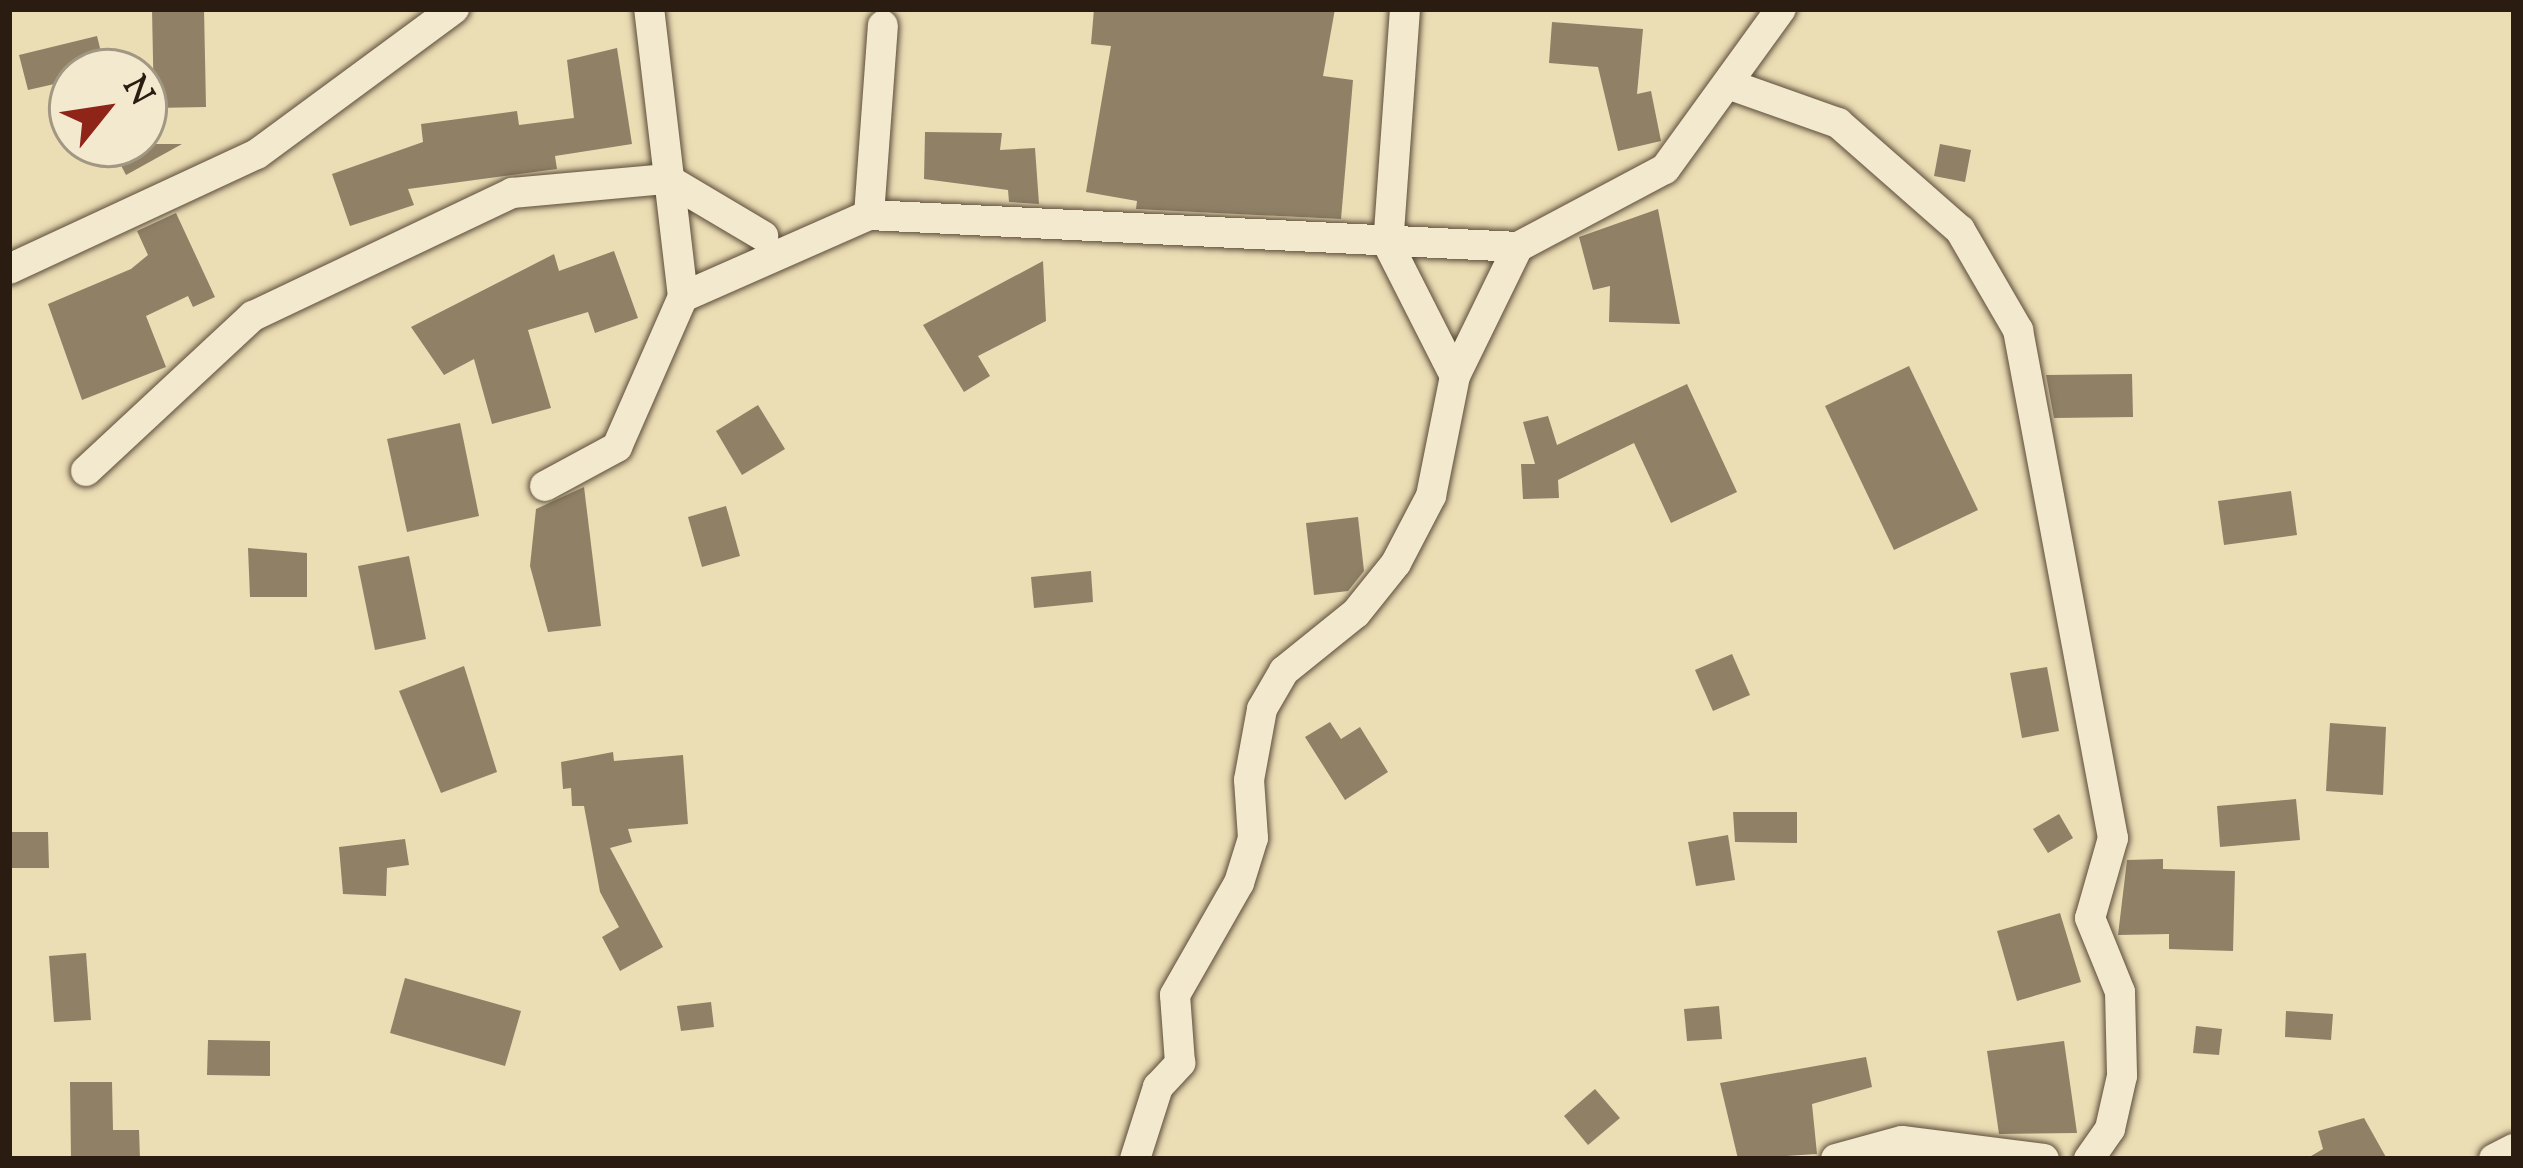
<!DOCTYPE html>
<style>
body{margin:0}
#map{position:relative;width:2523px;height:1168px;overflow:hidden;background:#ebddb4;font-family:"Sorts Mill Goudy",serif}
div>[style]{position:absolute}
[style*='--x']{left:calc(var(--x)*1px);top:calc(var(--y)*1px);width:calc(var(--w)*1px);rotate:calc(var(--a)*1deg)}
.building>*{inset:0;background:#8f8066}
.roads{filter:drop-shadow(0 0 3px #5b4c3a) drop-shadow(0 0 3px #5b4c3a)}
.minor>*{height:30px;margin:-15px;padding:0 15px;transform-origin:15px;border-radius:15px;background:#f2e9ce}
span{translate:-50% -50%;white-space:nowrap;text-align:center;line-height:1.15;-webkit-text-stroke:12px #f2e9ce;paint-order:stroke}
.frame{position:absolute;inset:0;border:12px solid #2b1c11;pointer-events:none}
.north{position:absolute;left:48px;top:48px;width:120px;height:120px;box-sizing:border-box;background:#f2e9ce;border:3px solid #a29782;border-radius:50%;rotate:60deg;font-size:33px;font-weight:700;line-height:48px;text-align:center;color:#2b1c11}
.north::after{content:'';display:block;margin:auto;width:42px;height:54px;background:#8f2418;clip-path:polygon(50% 0,100% 100%,50% 72%,0 100%)}
</style>
<div id="map">
<div class="building">
<i style="clip-path:polygon(152px 9px,204px 9px,206px 107px,154px 108px)"></i>
<i style="clip-path:polygon(1094px 9px,1335px 9px,1323px 76px,1353px 80px,1341px 219px,1136px 209px,1137px 201px,1086px 192px,1111px 46px,1091px 44px)"></i>
<i style="clip-path:polygon(1552px 22px,1643px 29px,1637px 94px,1651px 91px,1661px 141px,1618px 151px,1598px 67px,1549px 63px)"></i>
<i style="clip-path:polygon(97px 36px,106px 72px,72px 72px,72px 80px,28px 90px,19px 55px)"></i>
<i style="clip-path:polygon(617px 48px,632px 144px,555px 156px,557px 169px,408px 189px,414px 205px,350px 226px,332px 174px,423px 142px,421px 124px,517px 111px,519px 125px,574px 118px,567px 60px)"></i>
<i style="clip-path:polygon(925px 132px,1002px 133px,1000px 150px,1035px 148px,1039px 204px,1009px 202px,1008px 190px,924px 179px)"></i>
<i style="clip-path:polygon(110px 144px,182px 144px,126px 175px)"></i>
<i style="clip-path:polygon(1940px 144px,1971px 150px,1965px 182px,1934px 176px)"></i>
<i style="clip-path:polygon(1658px 209px,1680px 324px,1609px 322px,1610px 286px,1593px 290px,1579px 237px)"></i>
<i style="clip-path:polygon(176px 213px,215px 297px,193px 307px,188px 296px,146px 316px,166px 367px,82px 400px,48px 304px,131px 269px,148px 255px,137px 231px)"></i>
<i style="clip-path:polygon(614px 251px,638px 318px,595px 333px,588px 312px,528px 330px,551px 408px,492px 424px,474px 359px,444px 375px,411px 327px,554px 254px,559px 271px)"></i>
<i style="clip-path:polygon(1043px 261px,1046px 321px,978px 356px,990px 376px,964px 392px,923px 325px)"></i>
<i style="clip-path:polygon(1909px 366px,1978px 510px,1894px 550px,1825px 406px)"></i>
<i style="clip-path:polygon(2132px 374px,2133px 417px,2054px 418px,2046px 375px)"></i>
<i style="clip-path:polygon(1687px 384px,1737px 492px,1671px 523px,1634px 443px,1558px 480px,1559px 498px,1523px 499px,1521px 464px,1535px 464px,1523px 422px,1548px 416px,1557px 445px)"></i>
<i style="clip-path:polygon(758px 405px,785px 449px,742px 475px,716px 431px)"></i>
<i style="clip-path:polygon(460px 423px,479px 516px,407px 532px,387px 439px)"></i>
<i style="clip-path:polygon(584px 487px,601px 626px,548px 632px,530px 566px,536px 509px)"></i>
<i style="clip-path:polygon(2291px 491px,2297px 535px,2224px 545px,2218px 501px)"></i>
<i style="clip-path:polygon(726px 506px,740px 556px,702px 567px,688px 517px)"></i>
<i style="clip-path:polygon(1358px 517px,1364px 571px,1348px 591px,1314px 595px,1306px 523px)"></i>
<i style="clip-path:polygon(248px 548px,307px 553px,307px 597px,250px 597px)"></i>
<i style="clip-path:polygon(409px 556px,426px 639px,375px 650px,358px 566px)"></i>
<i style="clip-path:polygon(1091px 571px,1093px 602px,1034px 608px,1031px 577px)"></i>
<i style="clip-path:polygon(1732px 654px,1750px 695px,1713px 711px,1695px 670px)"></i>
<i style="clip-path:polygon(464px 666px,497px 772px,441px 793px,399px 691px)"></i>
<i style="clip-path:polygon(2047px 667px,2059px 731px,2022px 738px,2010px 673px)"></i>
<i style="clip-path:polygon(1330px 722px,1341px 739px,1360px 727px,1388px 772px,1345px 800px,1305px 737px)"></i>
<i style="clip-path:polygon(2330px 723px,2386px 727px,2383px 795px,2326px 791px)"></i>
<i style="clip-path:polygon(613px 752px,614px 761px,683px 755px,688px 824px,628px 829px,632px 842px,610px 848px,663px 947px,620px 971px,602px 937px,619px 927px,600px 892px,584px 806px,572px 806px,571px 788px,563px 789px,561px 762px)"></i>
<i style="clip-path:polygon(2296px 799px,2300px 840px,2220px 847px,2217px 806px)"></i>
<i style="clip-path:polygon(1733px 812px,1797px 812px,1797px 843px,1735px 842px)"></i>
<i style="clip-path:polygon(2059px 814px,2073px 838px,2048px 853px,2033px 829px)"></i>
<i style="clip-path:polygon(9px 832px,48px 832px,49px 868px,9px 868px)"></i>
<i style="clip-path:polygon(1728px 835px,1735px 880px,1696px 886px,1688px 842px)"></i>
<i style="clip-path:polygon(405px 839px,409px 865px,387px 868px,386px 896px,343px 894px,339px 847px)"></i>
<i style="clip-path:polygon(2163px 859px,2163px 869px,2235px 871px,2233px 951px,2169px 949px,2169px 934px,2118px 935px,2127px 860px)"></i>
<i style="clip-path:polygon(2060px 913px,2081px 982px,2017px 1001px,1997px 931px)"></i>
<i style="clip-path:polygon(86px 953px,91px 1020px,54px 1022px,49px 956px)"></i>
<i style="clip-path:polygon(405px 978px,521px 1011px,505px 1066px,390px 1033px)"></i>
<i style="clip-path:polygon(711px 1002px,714px 1027px,681px 1031px,677px 1006px)"></i>
<i style="clip-path:polygon(1719px 1006px,1722px 1039px,1687px 1041px,1684px 1009px)"></i>
<i style="clip-path:polygon(2286px 1011px,2333px 1014px,2331px 1040px,2285px 1037px)"></i>
<i style="clip-path:polygon(2196px 1026px,2222px 1029px,2219px 1055px,2193px 1053px)"></i>
<i style="clip-path:polygon(208px 1040px,270px 1041px,270px 1076px,207px 1075px)"></i>
<i style="clip-path:polygon(2064px 1041px,2077px 1133px,1999px 1134px,1987px 1051px)"></i>
<i style="clip-path:polygon(1866px 1057px,1872px 1087px,1812px 1104px,1817px 1154px,1738px 1159px,1720px 1083px)"></i>
<i style="clip-path:polygon(70px 1082px,112px 1082px,113px 1130px,139px 1130px,140px 1159px,71px 1159px)"></i>
<i style="clip-path:polygon(1595px 1089px,1620px 1118px,1588px 1145px,1564px 1116px)"></i>
<i style="clip-path:polygon(2364px 1118px,2387px 1159px,2306px 1159px,2323px 1149px,2318px 1131px)"></i>
</div>
<div class="roads">
<div class="minor">
<i style="--x:1405;--y:9;--w:236;--a:94.1"></i>
<i style="--x:1388;--y:244;--w:148;--a:63.1"></i>
<i style="--x:1728;--y:84;--w:117;--a:19.5"></i>
<i style="--x:1838;--y:123;--w:162;--a:41.3"></i>
<i style="--x:1960;--y:230;--w:116;--a:59.9"></i>
<i style="--x:2018;--y:330;--w:517;--a:79.41"></i>
<i style="--x:2113;--y:838;--w:83;--a:106"></i>
<i style="--x:2090;--y:918;--w:80;--a:67.9"></i>
<i style="--x:2120;--y:992;--w:84;--a:88.6"></i>
<i style="--x:2122;--y:1076;--w:54;--a:102.8"></i>
<i style="--x:2110;--y:1129;--w:37;--a:125"></i>
<i style="--x:869;--y:215;--w:190;--a:-85.8"></i>
<i style="--x:9;--y:269;--w:273;--a:-24.9"></i>
<i style="--x:257;--y:154;--w:245;--a:-36.4"></i>
<i style="--x:683;--y:297;--w:203;--a:-23.8"></i>
<i style="--x:869;--y:215;--w:650;--a:2.82"></i>
<i style="--x:1518;--y:247;--w:166;--a:-28"></i>
<i style="--x:1665;--y:169;--w:198;--a:-54.1"></i>
<i style="--x:86;--y:471;--w:228;--a:-42.9"></i>
<i style="--x:253;--y:316;--w:287;--a:-25.4"></i>
<i style="--x:512;--y:193;--w:156;--a:-5.2"></i>
<i style="--x:667;--y:179;--w:112;--a:30.7"></i>
<i style="--x:545;--y:486;--w:82;--a:-28.4"></i>
<i style="--x:617;--y:447;--w:164;--a:-66.3"></i>
<i style="--x:683;--y:297;--w:290;--a:-96.7"></i>
<i style="--x:1135;--y:1159;--w:76;--a:-72.3"></i>
<i style="--x:1158;--y:1087;--w:33;--a:-47"></i>
<i style="--x:1180;--y:1063;--w:68;--a:-94.2"></i>
<i style="--x:1175;--y:995;--w:129;--a:-60.3"></i>
<i style="--x:1239;--y:883;--w:47;--a:-72.7"></i>
<i style="--x:1253;--y:838;--w:58;--a:-93.9"></i>
<i style="--x:1249;--y:780;--w:72;--a:-79.6"></i>
<i style="--x:1262;--y:709;--w:44;--a:-59.9"></i>
<i style="--x:1284;--y:671;--w:92;--a:-38.9"></i>
<i style="--x:1356;--y:613;--w:64;--a:-51.3"></i>
<i style="--x:1396;--y:563;--w:76;--a:-62.4"></i>
<i style="--x:1431;--y:496;--w:122;--a:-78.7"></i>
<i style="--x:1455;--y:376;--w:144;--a:-64"></i>
<i style="--x:1836;--y:1159;--w:68;--a:-15.3"></i>
<i style="--x:1902;--y:1141;--w:143;--a:7.2"></i>
<i style="--x:2494;--y:1159;--w:22;--a:-27"></i>
</div>
</div>
<div class="frame"></div>
<div class="north">N</div>
</div>
